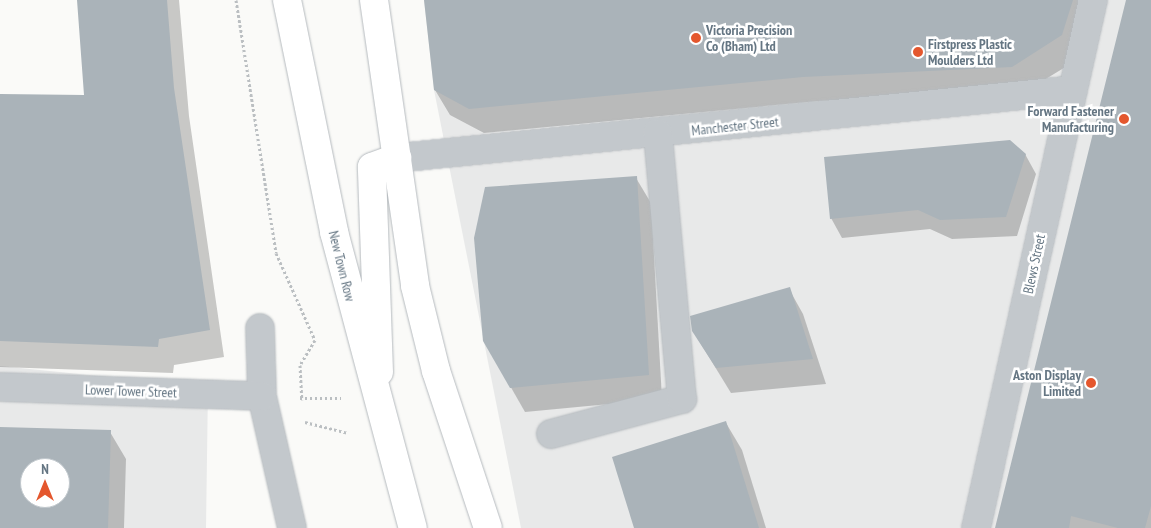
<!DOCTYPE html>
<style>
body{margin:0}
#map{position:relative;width:1151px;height:528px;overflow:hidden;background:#fafaf8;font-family:"PT Sans Narrow",sans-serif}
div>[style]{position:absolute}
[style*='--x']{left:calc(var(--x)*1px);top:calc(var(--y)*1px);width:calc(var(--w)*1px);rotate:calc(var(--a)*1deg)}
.built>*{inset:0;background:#e8e9e9}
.shadow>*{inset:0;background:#0003}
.building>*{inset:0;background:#aab3b9}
.path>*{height:3px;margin-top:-1.5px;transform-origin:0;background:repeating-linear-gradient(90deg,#bbbfc2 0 2.5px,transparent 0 5px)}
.roads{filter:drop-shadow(0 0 1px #b5babe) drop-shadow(0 0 1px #b5babe)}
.minor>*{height:28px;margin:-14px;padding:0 14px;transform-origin:14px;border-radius:14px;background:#c3c8cc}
.major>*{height:28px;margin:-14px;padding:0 14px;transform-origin:14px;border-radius:14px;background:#fff}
.dots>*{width:14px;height:14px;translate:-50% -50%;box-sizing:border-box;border:2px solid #fff;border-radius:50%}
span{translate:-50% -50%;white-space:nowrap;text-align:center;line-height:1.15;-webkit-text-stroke:5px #fff;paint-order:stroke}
.poi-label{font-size:14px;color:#657683;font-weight:700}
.left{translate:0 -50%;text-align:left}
.right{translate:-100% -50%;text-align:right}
.street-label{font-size:14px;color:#657683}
.north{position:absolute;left:20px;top:458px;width:50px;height:50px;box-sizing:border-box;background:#fff;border:1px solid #c1c8cd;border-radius:50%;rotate:0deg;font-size:14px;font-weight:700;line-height:20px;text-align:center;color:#657683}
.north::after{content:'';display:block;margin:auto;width:18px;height:22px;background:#e4572e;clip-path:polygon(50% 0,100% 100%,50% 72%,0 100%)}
</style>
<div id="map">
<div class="built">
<i style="clip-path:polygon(424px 0,1151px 0,1151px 528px,521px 528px,434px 90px)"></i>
<i style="clip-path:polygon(evenodd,0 366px,208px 387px,206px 528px,0 528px,0 366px,30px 468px,60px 468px,60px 498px,30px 498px,30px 468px)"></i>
</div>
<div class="shadow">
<i style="clip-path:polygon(78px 0,179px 0,189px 116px,224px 357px,174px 365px,173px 373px,0 367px,0 95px,86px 97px)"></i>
<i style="clip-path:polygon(425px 0,1084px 0,1072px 63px,1026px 91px,818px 101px,484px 133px,450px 115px,435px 90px)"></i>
<i style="clip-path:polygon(1127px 0,1151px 0,1151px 528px,996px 528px)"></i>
<i style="clip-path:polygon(1025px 154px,1036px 174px,1017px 236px,952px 239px,930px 229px,842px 238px,831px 218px)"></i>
<i style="clip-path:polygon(636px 178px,651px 203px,662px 399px,525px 412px,484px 340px)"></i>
<i style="clip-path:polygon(789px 289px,803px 314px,826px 384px,731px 393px,693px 331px)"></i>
<i style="clip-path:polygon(726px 423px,742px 450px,766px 528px,636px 528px)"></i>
<i style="clip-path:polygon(evenodd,0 430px,110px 432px,126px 459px,124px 528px,0 528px,0 430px,30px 468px,60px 468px,60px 498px,30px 498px,30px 468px)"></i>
</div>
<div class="building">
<i style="clip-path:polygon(77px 0,167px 0,174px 88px,210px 330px,159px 339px,158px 347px,0 341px,0 94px,84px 95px)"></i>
<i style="clip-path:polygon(424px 0,1073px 0,1062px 35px,1012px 67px,803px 77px,469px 109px,434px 90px)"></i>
<i style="clip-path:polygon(1126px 0,1151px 0,1151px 506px,1145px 528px,1118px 528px,1071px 516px,1069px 528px,995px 528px)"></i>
<i style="clip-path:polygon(1010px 140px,1026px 154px,1006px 217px,940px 220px,918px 210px,830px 219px,824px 157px)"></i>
<i style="clip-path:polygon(637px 176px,649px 375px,510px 388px,483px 341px,474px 238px,485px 187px)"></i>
<i style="clip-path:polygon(790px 287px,813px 359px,716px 368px,692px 331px,690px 316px)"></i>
<i style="clip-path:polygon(726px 421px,759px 528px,634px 528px,612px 457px)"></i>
<i style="clip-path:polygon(evenodd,0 427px,111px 430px,108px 528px,0 528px,0 427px,30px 468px,60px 468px,60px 498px,30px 498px,30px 468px)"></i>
</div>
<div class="path">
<i style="--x:236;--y:0;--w:256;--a:81"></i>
<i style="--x:276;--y:253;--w:95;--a:65.9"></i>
<i style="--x:315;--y:340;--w:29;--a:121"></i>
<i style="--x:300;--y:365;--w:35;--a:87"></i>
<i style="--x:300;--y:398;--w:41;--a:0"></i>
<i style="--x:305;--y:422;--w:44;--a:14.3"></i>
</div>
<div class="roads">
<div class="minor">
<i style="--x:397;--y:158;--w:679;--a:-5.74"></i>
<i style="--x:260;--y:328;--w:68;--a:88.3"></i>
<i style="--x:262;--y:396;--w:135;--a:77.2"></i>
<i style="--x:0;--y:387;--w:262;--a:2"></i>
<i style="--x:551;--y:434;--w:136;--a:-15"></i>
<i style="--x:682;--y:399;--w:267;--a:-95.2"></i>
<i style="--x:976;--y:528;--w:541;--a:-77.51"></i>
</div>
<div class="major">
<i style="--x:287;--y:0;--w:237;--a:78.5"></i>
<i style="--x:334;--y:232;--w:306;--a:75.1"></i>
<i style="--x:374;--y:0;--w:289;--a:81.8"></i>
<i style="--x:415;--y:286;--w:88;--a:76.1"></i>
<i style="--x:436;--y:371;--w:165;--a:71.7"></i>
<i style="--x:379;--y:372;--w:205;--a:-92"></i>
<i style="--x:372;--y:167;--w:27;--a:-20"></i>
</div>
</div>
<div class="dots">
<i style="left:696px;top:38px;background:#e4572e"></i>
<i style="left:918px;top:52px;background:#e4572e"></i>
<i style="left:1124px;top:119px;background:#e4572e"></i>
<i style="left:1091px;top:383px;background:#e4572e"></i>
</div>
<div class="poi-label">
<span class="left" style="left:706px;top:38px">Victoria Precision<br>Co (Bham) Ltd</span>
<span class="left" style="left:928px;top:52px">Firstpress Plastic<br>Moulders Ltd</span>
<span class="right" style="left:1114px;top:119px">Forward Fastener<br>Manufacturing</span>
<span class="right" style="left:1081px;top:383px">Aston Display<br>Limited</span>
</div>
<div class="street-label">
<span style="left:735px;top:126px;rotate:-6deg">Manchester Street</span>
<span style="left:1034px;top:264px;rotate:-78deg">Blews Street</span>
<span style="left:342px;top:266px;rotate:76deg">New Town Row</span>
<span style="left:131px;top:391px;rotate:2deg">Lower Tower Street</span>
</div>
<div class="north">N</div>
</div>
